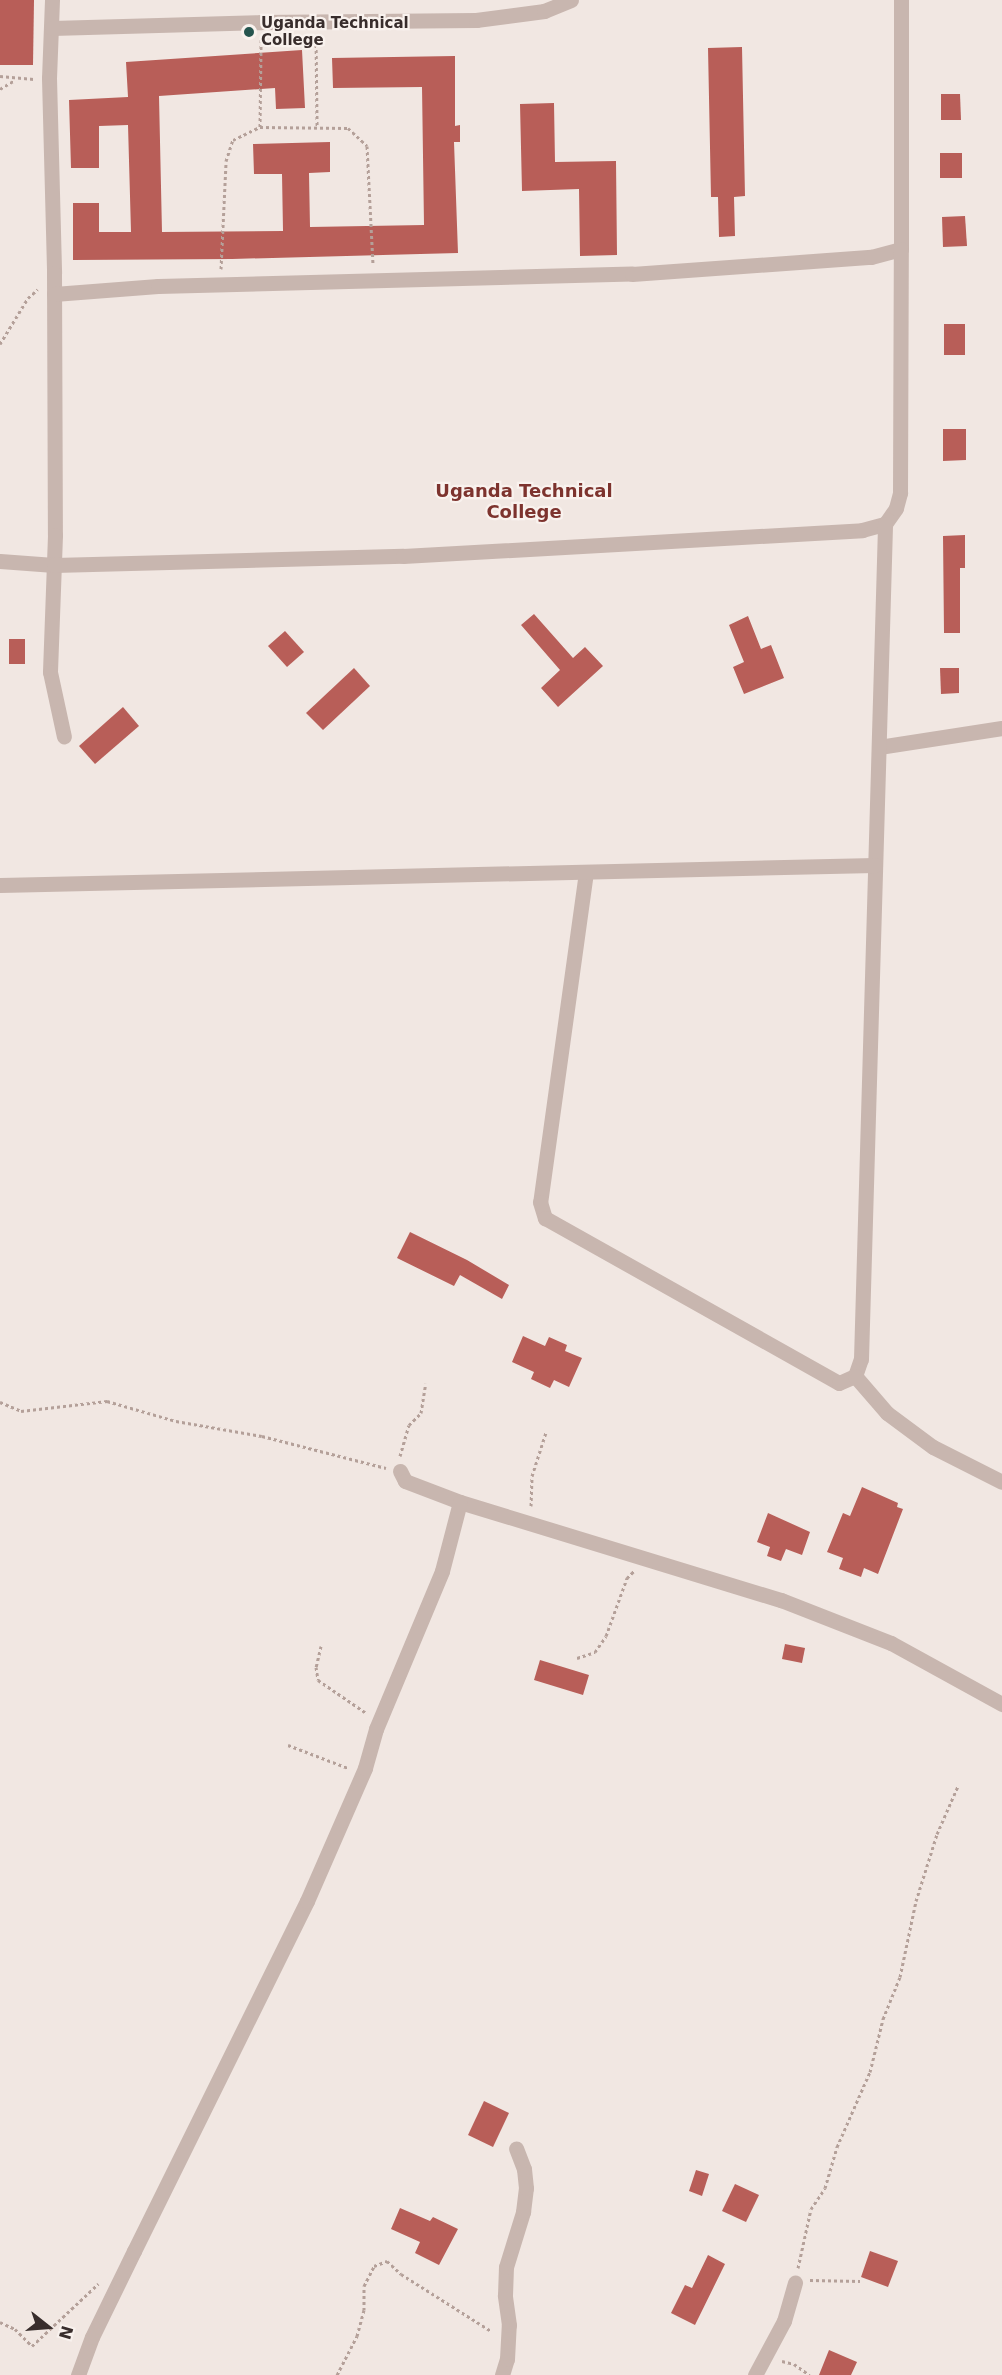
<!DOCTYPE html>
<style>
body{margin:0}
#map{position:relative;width:1002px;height:2375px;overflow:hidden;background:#f1e7e2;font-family:"DejaVu Sans",sans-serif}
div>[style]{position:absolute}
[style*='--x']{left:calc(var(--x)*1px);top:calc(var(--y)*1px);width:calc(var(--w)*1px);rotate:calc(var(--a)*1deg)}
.building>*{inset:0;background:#b85e58}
.path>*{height:3px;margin-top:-1.5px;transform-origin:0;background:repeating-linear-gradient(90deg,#b4a099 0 3px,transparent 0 6px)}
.street>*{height:15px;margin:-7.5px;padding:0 7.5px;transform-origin:7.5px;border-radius:7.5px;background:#c8b6af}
.dots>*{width:16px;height:16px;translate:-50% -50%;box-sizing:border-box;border:3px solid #f9f2ee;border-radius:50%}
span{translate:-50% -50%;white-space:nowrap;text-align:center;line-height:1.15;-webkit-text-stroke:4.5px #f9f2ee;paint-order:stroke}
.poi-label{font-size:15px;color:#382d2c;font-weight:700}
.left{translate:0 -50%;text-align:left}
.quarter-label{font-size:18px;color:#7d332e;font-weight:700}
.north{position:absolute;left:18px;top:2297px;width:60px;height:60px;-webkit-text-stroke:4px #f9f2ee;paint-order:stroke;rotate:107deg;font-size:16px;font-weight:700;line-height:24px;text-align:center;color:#382d2c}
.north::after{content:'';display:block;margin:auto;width:21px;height:27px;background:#382d2c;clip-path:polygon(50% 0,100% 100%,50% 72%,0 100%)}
</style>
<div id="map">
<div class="building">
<i style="clip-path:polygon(0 0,34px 0,33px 65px,0 65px)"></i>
<i style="clip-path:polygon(742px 47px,745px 196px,734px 197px,735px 236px,719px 237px,718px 197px,711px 197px,708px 48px)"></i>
<i style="clip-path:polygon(302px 50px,305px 108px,276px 109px,275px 88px,159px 96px,162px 232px,283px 231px,282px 174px,254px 174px,253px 144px,330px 142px,330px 172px,309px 173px,310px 227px,424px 225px,422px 87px,333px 88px,332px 58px,455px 56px,455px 126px,460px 125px,460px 142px,454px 142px,458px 253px,232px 259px,73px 260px,73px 203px,99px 203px,99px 232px,131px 232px,128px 125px,99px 126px,99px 168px,71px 168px,69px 100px,128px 97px,126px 62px)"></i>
<i style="clip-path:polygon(941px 94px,960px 94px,961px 120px,941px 120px)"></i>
<i style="clip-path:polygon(554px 103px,555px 162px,616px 161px,617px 255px,580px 256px,579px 189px,522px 191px,520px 104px)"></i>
<i style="clip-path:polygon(940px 153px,962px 153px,962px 178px,940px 178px)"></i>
<i style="clip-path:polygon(965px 216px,967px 246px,943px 247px,942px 217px)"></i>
<i style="clip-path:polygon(944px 324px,965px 324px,965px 355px,944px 355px)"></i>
<i style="clip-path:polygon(943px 429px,966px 429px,966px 460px,943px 461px)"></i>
<i style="clip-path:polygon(965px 535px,965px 568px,960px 568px,960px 633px,944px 633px,943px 536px)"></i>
<i style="clip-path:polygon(534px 614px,573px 658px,585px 647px,603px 666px,558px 707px,541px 688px,560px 670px,521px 625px)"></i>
<i style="clip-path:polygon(748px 616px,761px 649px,771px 645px,784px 678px,744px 694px,733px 667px,744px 662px,729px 625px)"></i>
<i style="clip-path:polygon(285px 631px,304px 652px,287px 667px,268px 646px)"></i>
<i style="clip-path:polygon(9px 639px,25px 639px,25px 664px,9px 664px)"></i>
<i style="clip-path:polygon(354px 668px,370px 686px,323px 730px,306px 713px)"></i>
<i style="clip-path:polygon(940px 668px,959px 668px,959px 693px,941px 694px)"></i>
<i style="clip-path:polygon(123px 707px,139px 726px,95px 764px,79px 746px)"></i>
<i style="clip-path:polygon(410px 1232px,467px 1260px,509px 1285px,502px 1299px,460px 1275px,454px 1286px,397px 1258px)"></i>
<i style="clip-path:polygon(523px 1336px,545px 1346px,549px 1337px,567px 1345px,565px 1351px,582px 1358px,569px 1387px,554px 1380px,550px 1388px,531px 1379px,534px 1372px,512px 1362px)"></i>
<i style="clip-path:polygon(862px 1487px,898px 1503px,897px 1507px,903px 1509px,878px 1574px,864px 1568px,861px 1577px,839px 1569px,843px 1558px,827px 1552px,843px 1513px,850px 1516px)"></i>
<i style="clip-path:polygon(768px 1513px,810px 1532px,802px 1555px,786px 1549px,781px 1561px,767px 1556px,770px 1547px,757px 1542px)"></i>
<i style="clip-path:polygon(785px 1644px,805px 1648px,802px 1663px,782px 1659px)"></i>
<i style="clip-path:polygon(540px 1660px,589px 1675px,583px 1695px,534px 1680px)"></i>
<i style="clip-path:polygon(484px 2101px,509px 2113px,493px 2147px,468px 2135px)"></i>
<i style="clip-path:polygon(696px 2170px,709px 2174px,702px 2196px,689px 2191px)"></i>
<i style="clip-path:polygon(735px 2184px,759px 2195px,746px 2222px,722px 2211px)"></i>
<i style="clip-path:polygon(400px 2208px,430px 2221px,433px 2217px,458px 2229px,439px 2265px,415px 2253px,420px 2242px,391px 2229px)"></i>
<i style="clip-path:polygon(870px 2251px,898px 2261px,888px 2287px,861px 2277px)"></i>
<i style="clip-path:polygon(708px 2255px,725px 2264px,695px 2325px,671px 2313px,685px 2285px,692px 2288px)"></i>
<i style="clip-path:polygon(829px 2350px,857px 2362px,851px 2375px,819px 2375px)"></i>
</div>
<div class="path">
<i style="--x:316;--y:38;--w:88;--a:89.3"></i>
<i style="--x:0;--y:76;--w:34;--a:5"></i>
<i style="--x:0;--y:89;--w:17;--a:-31"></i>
<i style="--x:260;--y:127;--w:88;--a:-89.3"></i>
<i style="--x:221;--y:269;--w:108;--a:-87.3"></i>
<i style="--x:226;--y:161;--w:22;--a:-72"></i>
<i style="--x:233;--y:140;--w:30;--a:-26"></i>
<i style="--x:260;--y:127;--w:88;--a:0.7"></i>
<i style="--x:348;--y:128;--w:26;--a:43"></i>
<i style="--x:367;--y:146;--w:118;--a:87.1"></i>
<i style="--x:0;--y:344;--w:54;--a:-58.7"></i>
<i style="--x:28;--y:298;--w:13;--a:-42"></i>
<i style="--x:0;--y:1402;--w:23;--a:23"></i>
<i style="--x:21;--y:1411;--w:87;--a:-6.6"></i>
<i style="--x:107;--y:1401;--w:72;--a:16.2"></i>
<i style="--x:176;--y:1421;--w:87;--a:9.9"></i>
<i style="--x:262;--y:1436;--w:128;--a:14.5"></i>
<i style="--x:400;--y:1456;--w:32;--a:-74"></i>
<i style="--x:409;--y:1425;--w:17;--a:-45"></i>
<i style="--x:421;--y:1413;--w:30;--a:-81"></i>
<i style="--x:531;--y:1506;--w:30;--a:-88"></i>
<i style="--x:532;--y:1476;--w:46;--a:-72.3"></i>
<i style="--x:321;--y:1646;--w:22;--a:103"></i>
<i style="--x:316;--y:1667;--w:13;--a:81"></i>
<i style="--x:318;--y:1680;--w:58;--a:34.5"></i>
<i style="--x:577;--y:1658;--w:19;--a:-18"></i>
<i style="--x:595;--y:1652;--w:19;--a:-55"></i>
<i style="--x:606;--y:1636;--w:62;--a:-70.1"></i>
<i style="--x:627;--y:1578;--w:10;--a:-45"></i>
<i style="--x:288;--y:1745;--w:64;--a:21"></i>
<i style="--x:798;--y:2268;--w:60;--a:-77.6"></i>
<i style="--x:811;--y:2209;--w:25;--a:-56"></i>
<i style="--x:825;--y:2188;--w:43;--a:-73.7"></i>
<i style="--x:837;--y:2147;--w:82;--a:-66.3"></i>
<i style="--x:870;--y:2072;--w:55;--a:-76.2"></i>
<i style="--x:883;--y:2019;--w:45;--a:-68"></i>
<i style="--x:900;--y:1977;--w:78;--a:-78.1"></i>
<i style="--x:916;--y:1901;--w:70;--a:-72.6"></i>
<i style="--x:937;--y:1834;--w:52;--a:-66.4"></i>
<i style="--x:810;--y:2280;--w:50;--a:1.1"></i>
<i style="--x:0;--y:2322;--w:17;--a:25"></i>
<i style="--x:15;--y:2329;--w:24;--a:45"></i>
<i style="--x:32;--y:2346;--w:91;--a:-43.2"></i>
<i style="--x:782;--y:2361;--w:12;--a:14"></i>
<i style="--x:794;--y:2364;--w:19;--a:35"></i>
<i style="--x:337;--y:2375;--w:44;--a:-62.9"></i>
<i style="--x:357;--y:2336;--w:27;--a:-75"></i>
<i style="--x:364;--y:2310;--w:24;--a:-90"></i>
<i style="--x:364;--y:2286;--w:22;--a:-63"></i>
<i style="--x:374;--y:2266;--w:14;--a:-21"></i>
<i style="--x:387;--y:2261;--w:19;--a:43"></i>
<i style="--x:401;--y:2274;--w:107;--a:32.3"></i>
</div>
<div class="street">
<i style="--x:52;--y:0;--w:78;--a:92.2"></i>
<i style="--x:49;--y:78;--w:195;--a:88.5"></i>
<i style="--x:54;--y:273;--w:262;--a:89.8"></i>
<i style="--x:55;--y:535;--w:137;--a:92.1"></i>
<i style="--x:50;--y:672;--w:66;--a:77.8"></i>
<i style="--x:52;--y:28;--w:209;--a:-1.6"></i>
<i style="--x:261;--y:22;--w:215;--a:-0.5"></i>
<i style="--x:476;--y:20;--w:69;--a:-7.5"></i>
<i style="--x:544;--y:11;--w:29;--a:-22"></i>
<i style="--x:54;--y:294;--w:104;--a:-4.4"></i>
<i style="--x:158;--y:286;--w:474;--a:-1.5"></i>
<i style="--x:632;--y:274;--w:240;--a:-4.1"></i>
<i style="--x:871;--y:257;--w:31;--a:-15"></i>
<i style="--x:901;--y:249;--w:249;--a:-90"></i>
<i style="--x:0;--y:561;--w:54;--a:4.2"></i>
<i style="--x:54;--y:565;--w:349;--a:-1.5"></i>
<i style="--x:403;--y:556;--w:460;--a:-3.2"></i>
<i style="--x:862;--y:530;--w:24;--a:-15"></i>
<i style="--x:885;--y:524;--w:19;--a:-55"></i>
<i style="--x:896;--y:508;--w:16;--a:-75"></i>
<i style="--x:900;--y:493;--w:244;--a:-89.8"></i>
<i style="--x:879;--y:747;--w:124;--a:-8.8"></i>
<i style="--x:586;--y:872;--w:333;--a:97.9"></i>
<i style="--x:540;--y:1202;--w:17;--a:73"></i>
<i style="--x:545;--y:1218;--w:337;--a:29.3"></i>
<i style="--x:839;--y:1383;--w:17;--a:-24"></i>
<i style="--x:855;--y:1376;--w:18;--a:-71"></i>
<i style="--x:861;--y:1359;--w:835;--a:-88.35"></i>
<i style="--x:0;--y:885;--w:875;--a:-1.31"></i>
<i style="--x:855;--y:1376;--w:49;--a:49.1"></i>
<i style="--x:887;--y:1413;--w:57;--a:36.5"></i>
<i style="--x:933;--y:1447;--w:77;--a:26.9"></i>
<i style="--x:400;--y:1471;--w:11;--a:63"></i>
<i style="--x:405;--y:1481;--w:59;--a:20.9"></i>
<i style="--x:460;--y:1502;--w:336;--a:17"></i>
<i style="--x:781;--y:1600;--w:118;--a:21.4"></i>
<i style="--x:891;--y:1643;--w:127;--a:28.8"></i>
<i style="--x:78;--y:2375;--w:40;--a:-69.8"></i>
<i style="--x:92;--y:2337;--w:96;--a:-64"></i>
<i style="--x:134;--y:2251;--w:390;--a:-63.7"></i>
<i style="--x:307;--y:1901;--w:145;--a:-66.4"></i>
<i style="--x:365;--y:1768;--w:41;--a:-74.2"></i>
<i style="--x:376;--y:1729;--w:171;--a:-67.3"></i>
<i style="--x:442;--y:1571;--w:71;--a:-75.4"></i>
<i style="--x:502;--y:2375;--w:17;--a:-73"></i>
<i style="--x:507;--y:2359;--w:34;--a:-87"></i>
<i style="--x:509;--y:2325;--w:30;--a:-98"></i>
<i style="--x:505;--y:2295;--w:28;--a:-88"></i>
<i style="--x:506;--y:2267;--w:58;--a:-72.8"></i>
<i style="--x:523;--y:2212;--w:24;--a:-83"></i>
<i style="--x:526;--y:2188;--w:19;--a:-96"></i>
<i style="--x:524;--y:2169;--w:22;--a:-111"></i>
<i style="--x:755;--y:2375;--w:61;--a:-61.8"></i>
<i style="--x:784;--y:2321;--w:40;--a:-74"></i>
</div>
<div class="dots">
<i style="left:249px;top:32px;background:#26554f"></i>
</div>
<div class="poi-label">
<span class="left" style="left:261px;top:32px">Uganda Technical<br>College</span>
</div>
<div class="quarter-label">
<span style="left:524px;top:502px">Uganda Technical<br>College</span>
</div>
<div class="north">N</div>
</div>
